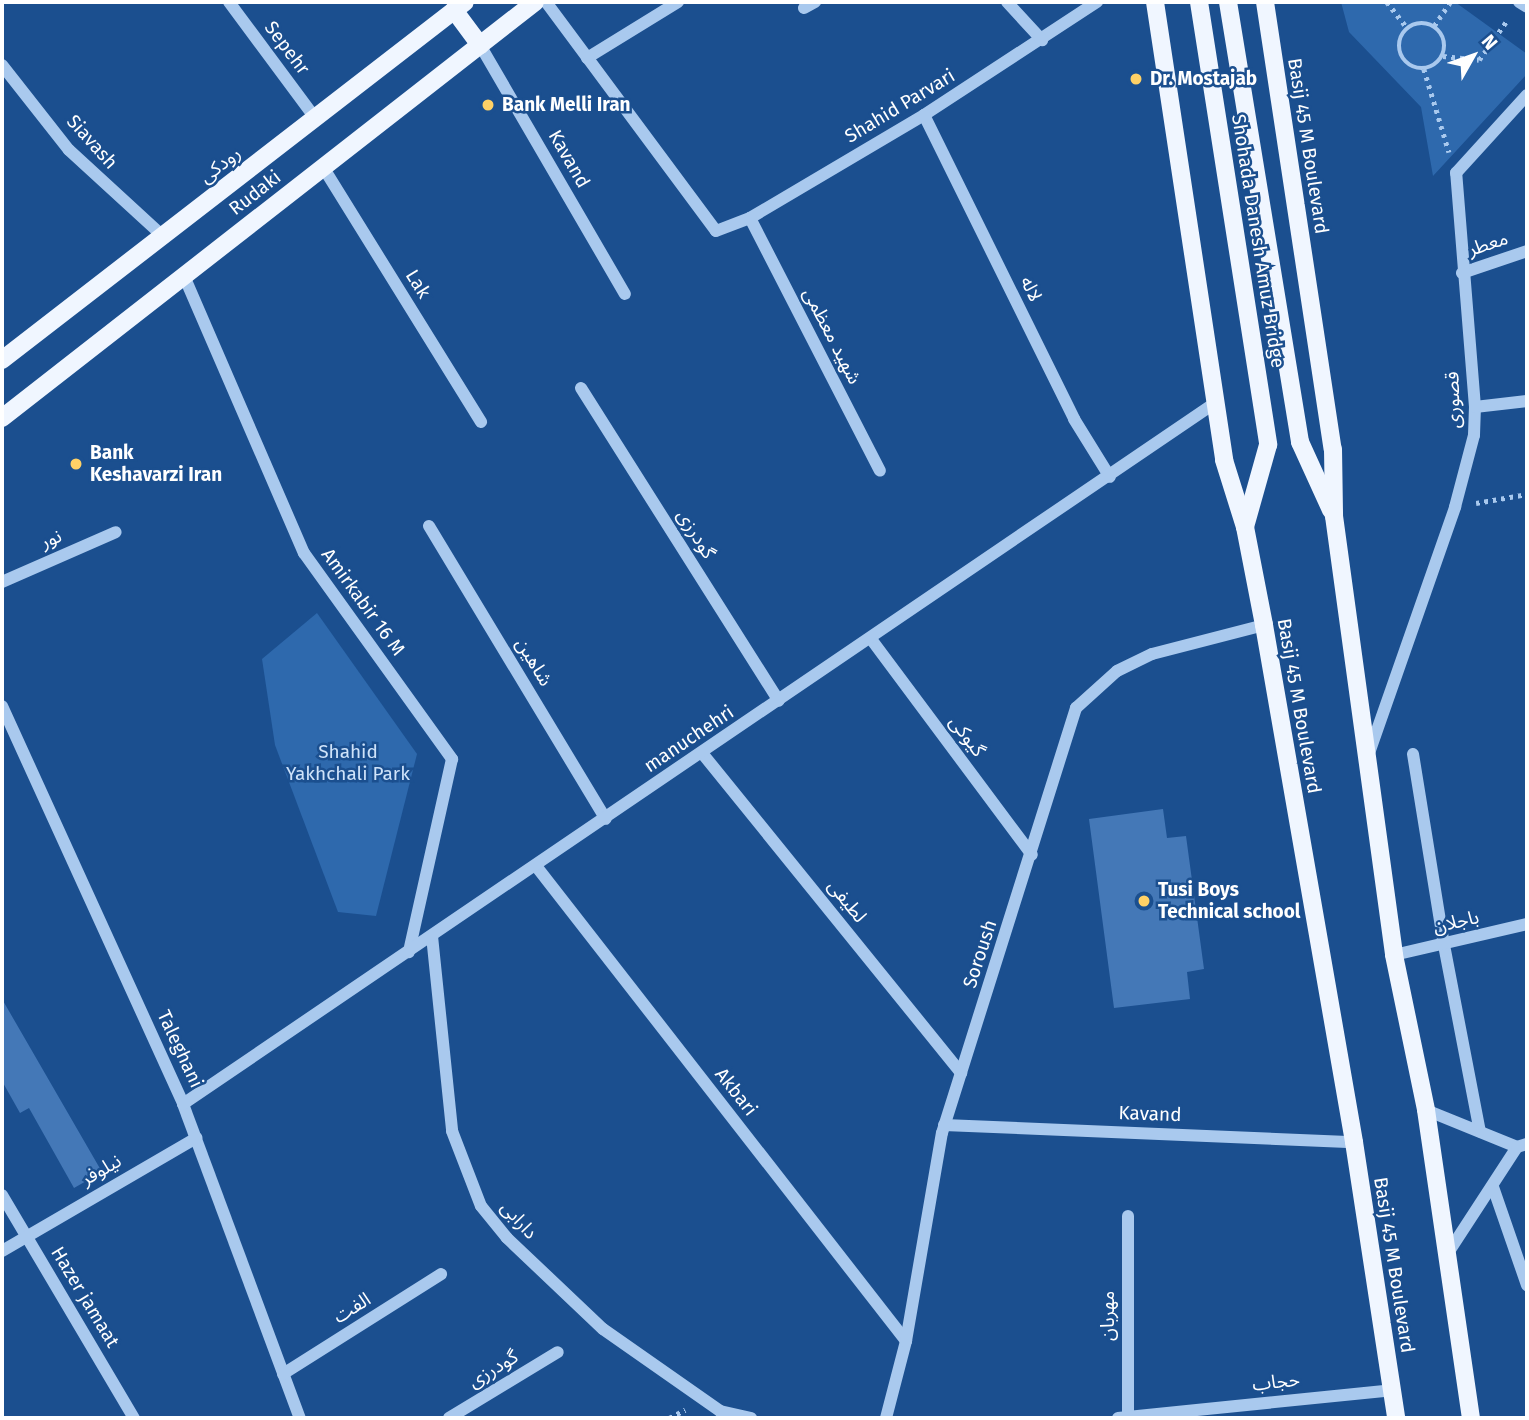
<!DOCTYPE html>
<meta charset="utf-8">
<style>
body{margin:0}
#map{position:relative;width:1529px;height:1420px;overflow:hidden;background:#1b4f8f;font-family:"Fira Sans","Noto Sans Arabic",sans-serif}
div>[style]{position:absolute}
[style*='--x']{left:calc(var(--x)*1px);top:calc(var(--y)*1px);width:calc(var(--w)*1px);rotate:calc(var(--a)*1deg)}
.green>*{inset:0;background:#2e69ad}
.building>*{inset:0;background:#4478b7}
.path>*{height:4.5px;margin-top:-2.25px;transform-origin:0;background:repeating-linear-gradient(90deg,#a9c9ee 0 3.5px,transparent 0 8.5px)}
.path>.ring{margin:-2.25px;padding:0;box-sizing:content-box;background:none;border:4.5px solid #a9c9ee;border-radius:50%}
.minor>*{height:12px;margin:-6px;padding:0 6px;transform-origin:6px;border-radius:6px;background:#a9c9ee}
.major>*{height:18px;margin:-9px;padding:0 9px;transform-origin:9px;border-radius:9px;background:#f0f6ff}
.dots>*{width:19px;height:19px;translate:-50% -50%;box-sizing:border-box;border:4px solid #1b4f8f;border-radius:50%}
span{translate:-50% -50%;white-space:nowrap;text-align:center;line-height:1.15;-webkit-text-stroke:5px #1b4f8f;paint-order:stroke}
.street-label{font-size:19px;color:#fff}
.poi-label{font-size:19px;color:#fff;font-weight:700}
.left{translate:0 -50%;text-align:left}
.park-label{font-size:19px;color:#cfe3fa}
.frame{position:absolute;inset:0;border:4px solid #fff;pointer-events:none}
.north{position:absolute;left:1438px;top:21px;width:70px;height:70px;-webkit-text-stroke:5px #1b4f8f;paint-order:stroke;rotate:50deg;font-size:19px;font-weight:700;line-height:28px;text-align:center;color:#fff}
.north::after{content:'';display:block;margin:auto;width:24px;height:32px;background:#fff;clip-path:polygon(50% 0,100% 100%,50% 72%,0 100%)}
</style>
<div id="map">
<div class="green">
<i style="clip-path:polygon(1341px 2px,1455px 2px,1527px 54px,1527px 74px,1433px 176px,1421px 107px,1349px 32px)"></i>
<i style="clip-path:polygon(317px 613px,417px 754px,376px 916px,338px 912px,275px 745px,262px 659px)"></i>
</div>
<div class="building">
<i style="clip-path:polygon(1163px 809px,1167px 838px,1186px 836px,1204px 969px,1187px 972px,1190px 999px,1114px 1008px,1089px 819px)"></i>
<i style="clip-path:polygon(2px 999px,102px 1172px,74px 1188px,29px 1108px,20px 1113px,2px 1081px)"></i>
</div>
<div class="path">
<i style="--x:1387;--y:2;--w:33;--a:52"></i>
<i class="ring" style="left:1399px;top:23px;width:41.5px;height:41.5px"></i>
<i style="--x:1434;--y:26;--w:29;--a:-56"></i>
<i style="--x:1443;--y:56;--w:36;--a:6"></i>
<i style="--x:1479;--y:60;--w:50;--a:-54.7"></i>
<i style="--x:1424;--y:69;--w:87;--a:73.2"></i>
<i style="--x:1476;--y:503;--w:52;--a:-10"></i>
<i style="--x:669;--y:1418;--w:18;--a:-27"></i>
</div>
<div class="minor">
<i style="--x:229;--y:2;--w:144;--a:53.4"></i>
<i style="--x:546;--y:2;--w:285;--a:53.4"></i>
<i style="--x:716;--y:231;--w:36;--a:-21"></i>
<i style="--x:750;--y:218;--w:202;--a:-30.6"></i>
<i style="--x:924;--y:115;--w:207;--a:-33.2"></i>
<i style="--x:1007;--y:2;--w:52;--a:47.4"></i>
<i style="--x:1519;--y:2;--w:9;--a:32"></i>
<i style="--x:804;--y:8;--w:13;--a:-29"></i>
<i style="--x:480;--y:45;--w:288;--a:59.8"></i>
<i style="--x:587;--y:58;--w:107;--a:-31.6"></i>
<i style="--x:2;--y:65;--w:108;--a:51.8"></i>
<i style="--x:69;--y:150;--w:127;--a:42.5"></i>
<i style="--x:924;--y:115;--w:339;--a:63.7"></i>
<i style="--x:1074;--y:419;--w:68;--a:58.2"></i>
<i style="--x:323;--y:167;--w:300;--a:58.2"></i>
<i style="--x:750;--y:218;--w:284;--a:62.8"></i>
<i style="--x:1462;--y:273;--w:69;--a:-18.7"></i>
<i style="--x:184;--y:276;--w:302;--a:66.6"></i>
<i style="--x:304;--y:553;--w:254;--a:54.3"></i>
<i style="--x:452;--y:759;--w:198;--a:102.6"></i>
<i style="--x:581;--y:388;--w:370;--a:57.7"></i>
<i style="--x:1475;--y:407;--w:52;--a:-6.6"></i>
<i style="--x:429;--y:526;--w:342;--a:58.9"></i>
<i style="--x:2;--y:582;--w:124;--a:-23.7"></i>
<i style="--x:871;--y:639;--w:269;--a:53.3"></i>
<i style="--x:2;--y:706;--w:437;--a:65.5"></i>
<i style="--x:183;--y:1104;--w:335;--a:69.6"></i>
<i style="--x:702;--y:753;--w:412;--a:51"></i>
<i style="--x:1413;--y:754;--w:193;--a:80.8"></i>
<i style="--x:1444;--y:945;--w:190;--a:79.1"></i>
<i style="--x:1368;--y:756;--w:264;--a:-70.7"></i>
<i style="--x:1455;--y:507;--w:74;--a:-75.2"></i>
<i style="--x:1474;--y:435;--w:28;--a:-88"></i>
<i style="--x:1475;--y:407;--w:235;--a:-94.6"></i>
<i style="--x:1456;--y:173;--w:105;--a:-47.7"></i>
<i style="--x:536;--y:866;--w:602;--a:52.08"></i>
<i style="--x:432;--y:936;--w:196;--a:84.1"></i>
<i style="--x:452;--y:1131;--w:80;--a:68.9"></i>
<i style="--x:481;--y:1206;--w:41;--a:50.9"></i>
<i style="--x:507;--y:1238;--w:132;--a:43.5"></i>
<i style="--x:603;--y:1329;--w:143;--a:35"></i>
<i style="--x:720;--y:1411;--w:32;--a:13"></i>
<i style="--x:1394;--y:955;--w:137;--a:-13.1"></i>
<i style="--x:183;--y:1104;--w:1248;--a:-34.19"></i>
<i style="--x:1426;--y:1110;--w:98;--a:22.1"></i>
<i style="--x:944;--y:1125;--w:410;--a:2.4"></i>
<i style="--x:1493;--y:1187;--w:104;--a:70.9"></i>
<i style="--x:2;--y:1195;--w:259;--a:59.4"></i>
<i style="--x:1128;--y:1216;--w:201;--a:90"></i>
<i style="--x:2;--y:1251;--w:225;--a:-30.2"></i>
<i style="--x:1446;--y:1256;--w:130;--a:-56.9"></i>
<i style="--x:1517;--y:1147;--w:10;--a:-17"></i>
<i style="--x:283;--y:1374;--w:187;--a:-32.3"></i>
<i style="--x:449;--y:1418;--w:127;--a:-31.2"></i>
<i style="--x:886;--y:1418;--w:80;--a:-75.4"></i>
<i style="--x:906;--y:1341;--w:211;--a:-80.2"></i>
<i style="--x:942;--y:1133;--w:446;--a:-72.5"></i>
<i style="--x:1076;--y:708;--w:55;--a:-42.1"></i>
<i style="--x:1117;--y:671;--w:39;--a:-26"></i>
<i style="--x:1152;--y:654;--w:116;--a:-14.5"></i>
<i style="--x:1118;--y:1418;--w:275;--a:-5.8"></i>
</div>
<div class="major">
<i style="--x:1155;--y:2;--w:463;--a:81.4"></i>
<i style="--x:1224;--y:460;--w:70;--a:72.6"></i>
<i style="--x:1245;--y:527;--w:100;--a:79"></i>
<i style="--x:1264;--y:625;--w:525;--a:80.12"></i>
<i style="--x:1354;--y:1142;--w:279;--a:81.3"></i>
<i style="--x:1199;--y:2;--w:448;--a:81.1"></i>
<i style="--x:1268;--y:445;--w:85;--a:105.7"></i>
<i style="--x:1228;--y:2;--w:446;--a:80.7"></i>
<i style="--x:1300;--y:442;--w:75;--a:65.5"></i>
<i style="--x:1265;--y:2;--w:452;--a:81.4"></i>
<i style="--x:1333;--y:449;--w:67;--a:89.1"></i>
<i style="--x:1334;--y:516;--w:443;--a:82.2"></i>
<i style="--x:1394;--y:955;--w:158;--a:78.3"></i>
<i style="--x:1426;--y:1110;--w:311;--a:81.7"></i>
<i style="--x:454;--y:10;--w:44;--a:53.4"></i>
<i style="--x:2;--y:360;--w:585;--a:-37.71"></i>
<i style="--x:2;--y:418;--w:676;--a:-37.97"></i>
</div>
<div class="dots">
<i style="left:1136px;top:79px;background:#ffd166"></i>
<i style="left:488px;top:105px;background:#ffd166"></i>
<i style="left:76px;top:464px;background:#ffd166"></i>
<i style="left:1144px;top:901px;background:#ffd166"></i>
</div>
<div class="street-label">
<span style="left:287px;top:48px;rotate:53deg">Sepehr</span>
<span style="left:900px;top:106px;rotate:-31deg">Shahid Parvari</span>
<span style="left:92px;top:142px;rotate:48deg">Siavash</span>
<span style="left:1308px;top:146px;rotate:81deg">Basij 45 M Boulevard</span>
<span style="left:569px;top:159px;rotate:60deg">Kavand</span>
<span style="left:220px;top:165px;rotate:-38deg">رودکی</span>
<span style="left:255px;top:193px;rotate:-38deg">Rudaki</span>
<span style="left:1258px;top:241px;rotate:81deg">Shohada Danesh Amuz Bridge</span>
<span style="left:1488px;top:244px;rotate:-18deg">معطر</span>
<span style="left:418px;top:284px;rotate:58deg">Lak</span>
<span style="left:1031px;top:289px;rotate:64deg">لاله</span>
<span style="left:832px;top:336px;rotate:63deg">شهید معظمی</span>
<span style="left:1453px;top:400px;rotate:-92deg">قصوری</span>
<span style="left:696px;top:534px;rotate:58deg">گودرزی</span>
<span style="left:51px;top:539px;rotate:-23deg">نور</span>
<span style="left:363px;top:602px;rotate:54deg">Amirkabir 16 M</span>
<span style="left:534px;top:662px;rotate:59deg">شاهین</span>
<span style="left:1299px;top:706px;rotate:80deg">Basij 45 M Boulevard</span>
<span style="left:967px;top:736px;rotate:53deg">گیوکی</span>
<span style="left:689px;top:739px;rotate:-34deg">manuchehri</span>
<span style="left:847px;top:901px;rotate:51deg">لطیفی</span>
<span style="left:1456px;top:922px;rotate:-13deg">باجلان</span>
<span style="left:980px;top:954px;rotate:-72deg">Soroush</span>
<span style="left:180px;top:1049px;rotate:65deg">Taleghani</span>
<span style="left:736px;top:1092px;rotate:52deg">Akbari</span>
<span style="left:1150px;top:1114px;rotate:2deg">Kavand</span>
<span style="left:101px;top:1170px;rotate:-30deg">نیلوفر</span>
<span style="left:519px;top:1220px;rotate:48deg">دارابی</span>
<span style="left:1394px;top:1265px;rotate:81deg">Basij 45 M Boulevard</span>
<span style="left:85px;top:1297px;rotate:59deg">Hazer jamaat</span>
<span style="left:352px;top:1308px;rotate:-32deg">الفت</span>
<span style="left:1108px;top:1316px;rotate:-90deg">مهربان</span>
<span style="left:493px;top:1369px;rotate:-31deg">گودرزی</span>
<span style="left:1276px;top:1382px;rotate:-6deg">حجاب</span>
</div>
<div class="poi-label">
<span class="left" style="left:1150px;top:79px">Dr. Mostajab</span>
<span class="left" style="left:502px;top:105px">Bank Melli Iran</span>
<span class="left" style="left:90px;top:464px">Bank<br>Keshavarzi Iran</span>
<span class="left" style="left:1158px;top:901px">Tusi Boys<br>Technical school</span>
</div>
<div class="park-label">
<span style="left:348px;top:763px">Shahid<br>Yakhchali Park</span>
</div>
<div class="frame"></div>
<div class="north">N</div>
</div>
